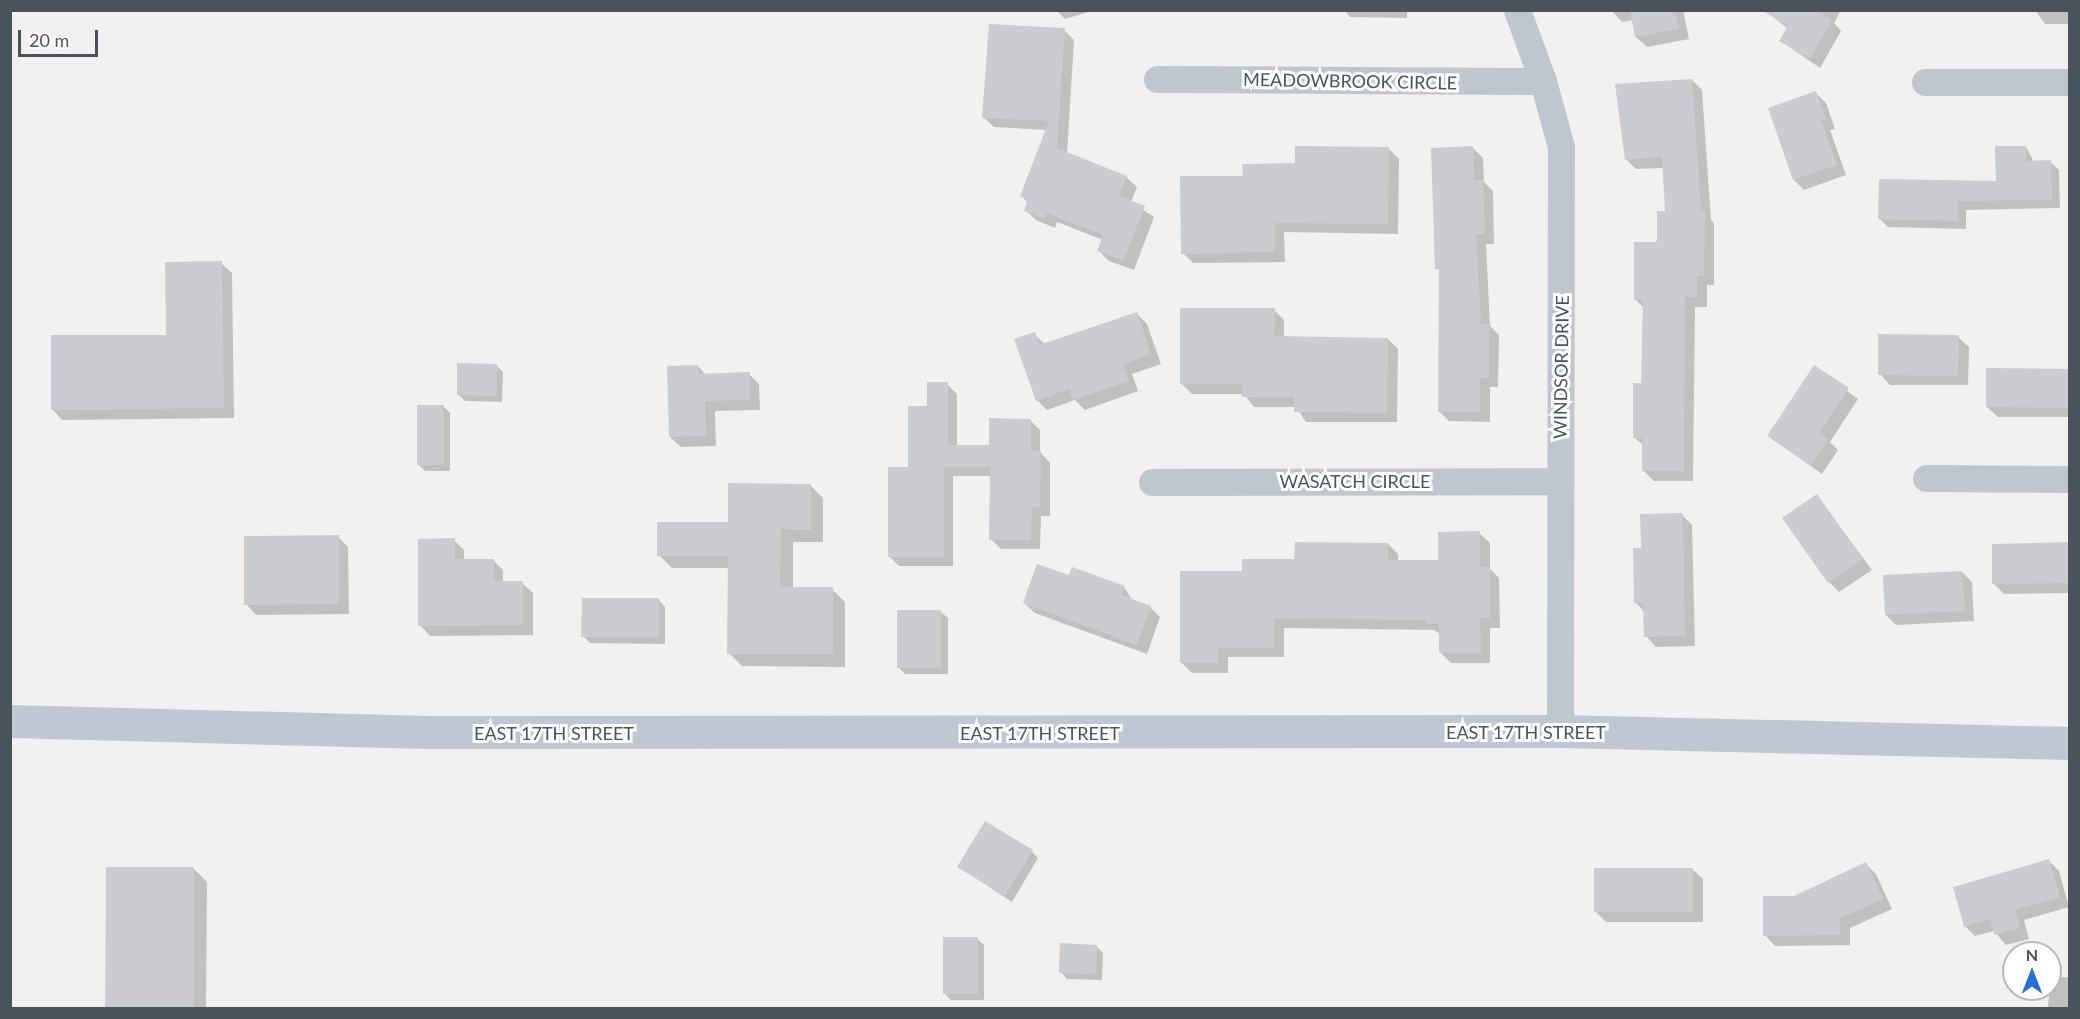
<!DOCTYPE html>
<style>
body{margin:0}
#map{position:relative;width:2080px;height:1019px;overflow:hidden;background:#f2f0f0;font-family:Lato,sans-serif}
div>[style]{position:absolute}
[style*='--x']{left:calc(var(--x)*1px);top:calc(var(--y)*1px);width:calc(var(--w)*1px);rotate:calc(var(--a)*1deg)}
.shadow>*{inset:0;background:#0003}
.building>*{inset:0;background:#caccd2}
.minor>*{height:27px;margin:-13.5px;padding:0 13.5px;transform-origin:13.5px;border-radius:13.5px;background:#bfc7cd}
.secondary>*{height:33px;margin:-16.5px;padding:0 16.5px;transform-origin:16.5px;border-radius:16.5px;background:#bfc8d2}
span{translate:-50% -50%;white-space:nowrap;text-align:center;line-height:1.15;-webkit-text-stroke:6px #fff;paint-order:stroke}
.street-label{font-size:18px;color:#49535c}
.frame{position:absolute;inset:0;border:12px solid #49535c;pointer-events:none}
.north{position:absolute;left:2002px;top:941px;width:60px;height:60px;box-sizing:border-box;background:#fff;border:2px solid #b6babe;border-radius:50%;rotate:0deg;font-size:16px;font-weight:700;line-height:24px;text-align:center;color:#49535c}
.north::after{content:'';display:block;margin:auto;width:21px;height:27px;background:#2770d5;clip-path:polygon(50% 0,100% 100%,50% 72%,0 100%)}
.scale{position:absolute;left:18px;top:30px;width:80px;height:27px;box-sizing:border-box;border:3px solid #49535c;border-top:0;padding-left:8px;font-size:18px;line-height:21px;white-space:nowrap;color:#49535c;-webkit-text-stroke:4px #fff;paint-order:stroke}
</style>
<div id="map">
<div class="shadow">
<i style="clip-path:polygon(1056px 10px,1095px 10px,1065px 19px)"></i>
<i style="clip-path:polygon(1344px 10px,1407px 10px,1407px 18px,1350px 17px)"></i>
<i style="clip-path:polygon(1611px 10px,1683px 10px,1689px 39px,1647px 47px,1636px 37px,1633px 20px,1622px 22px)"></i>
<i style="clip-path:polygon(1773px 10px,1841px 10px,1834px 23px,1841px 31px,1820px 68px,1781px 41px,1788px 29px,1771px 15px)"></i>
<i style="clip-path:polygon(2035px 10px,2070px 10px,2070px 24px,2045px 24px)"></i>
<i style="clip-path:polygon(1064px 30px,1074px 40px,1067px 154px,1126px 177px,1137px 187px,1131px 202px,1154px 217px,1134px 270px,1109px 261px,1099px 251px,1103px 240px,1057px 222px,1055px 228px,1036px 220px,1025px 210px,1028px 203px,1022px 196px,1047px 130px,994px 127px,983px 117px)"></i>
<i style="clip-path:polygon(1692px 80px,1702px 90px,1711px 220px,1714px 223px,1714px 285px,1707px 285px,1707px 307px,1695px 307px,1693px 481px,1654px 481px,1644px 471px,1644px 446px,1634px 437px,1643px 384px,1644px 308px,1635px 299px,1667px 213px,1664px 168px,1636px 169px,1626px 159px)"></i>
<i style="clip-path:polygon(1816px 93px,1826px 103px,1835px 129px,1830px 130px,1846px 175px,1804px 190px,1794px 180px)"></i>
<i style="clip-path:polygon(2026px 147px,2034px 162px,2050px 162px,2059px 170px,2060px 208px,1966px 210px,1966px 229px,1888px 227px,1879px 218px,1997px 183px)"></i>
<i style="clip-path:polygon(1388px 148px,1399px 159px,1398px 234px,1284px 232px,1285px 262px,1193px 263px,1183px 253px,1296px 164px)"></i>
<i style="clip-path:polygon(1473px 148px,1483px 158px,1484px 182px,1493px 191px,1494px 244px,1486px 244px,1490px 326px,1499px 335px,1498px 387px,1490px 387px,1490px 422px,1449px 421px,1439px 411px,1441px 272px,1437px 268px)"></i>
<i style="clip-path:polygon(221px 263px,232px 273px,234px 418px,62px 420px,52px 409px,168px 337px)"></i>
<i style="clip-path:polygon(1274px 310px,1284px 320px,1284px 338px,1388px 339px,1398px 349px,1397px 422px,1306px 422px,1296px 407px,1254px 407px,1244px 394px,1192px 394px,1182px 384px)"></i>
<i style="clip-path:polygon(1136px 313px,1147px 324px,1161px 364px,1132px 374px,1138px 391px,1085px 410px,1075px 400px,1047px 410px,1037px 400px,1034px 334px,1045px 344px)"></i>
<i style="clip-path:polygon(1958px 337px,1969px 347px,1968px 385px,1890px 385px,1880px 374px)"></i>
<i style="clip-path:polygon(496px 365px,503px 372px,502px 402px,465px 401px,458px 394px)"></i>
<i style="clip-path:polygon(698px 366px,706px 375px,749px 374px,759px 384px,760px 410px,715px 411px,716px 446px,681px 447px,670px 437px)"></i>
<i style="clip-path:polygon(1814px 367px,1858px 399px,1830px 442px,1838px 450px,1822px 474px,1768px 436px)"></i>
<i style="clip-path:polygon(2070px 369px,2070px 417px,1998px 417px,1987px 407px)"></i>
<i style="clip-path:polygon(947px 384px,957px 394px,957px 446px,990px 446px,1030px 420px,1040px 430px,1040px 452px,1050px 463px,1050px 516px,1041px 516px,1040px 549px,1001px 549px,991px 539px,992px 476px,953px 476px,953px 566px,899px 566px,889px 556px,928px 407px)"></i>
<i style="clip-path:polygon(443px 406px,450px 413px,450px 471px,425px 471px,418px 464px)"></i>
<i style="clip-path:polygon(810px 485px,823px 498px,823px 542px,793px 542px,793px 589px,832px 589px,845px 602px,845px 667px,742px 666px,729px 653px,729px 568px,672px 568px,659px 555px)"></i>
<i style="clip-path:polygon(1816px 495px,1872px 570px,1839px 592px,1829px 582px)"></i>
<i style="clip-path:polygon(1682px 515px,1692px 525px,1695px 646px,1656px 647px,1646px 636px,1645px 612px,1636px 603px,1642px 549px)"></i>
<i style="clip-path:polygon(1479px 533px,1490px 543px,1490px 569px,1499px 578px,1500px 628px,1490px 628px,1490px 663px,1451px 663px,1440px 652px,1440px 634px,1434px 630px,1284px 628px,1284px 657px,1228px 657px,1228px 673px,1192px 673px,1182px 663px,1244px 573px,1388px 544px,1398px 554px,1398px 561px,1440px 561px)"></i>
<i style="clip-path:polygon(338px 537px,348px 547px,349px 614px,256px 615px,246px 604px)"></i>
<i style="clip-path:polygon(454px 540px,464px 550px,464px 560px,493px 560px,503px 570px,503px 583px,522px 583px,533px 593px,533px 635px,430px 636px,420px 625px)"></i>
<i style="clip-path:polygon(2070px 544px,2070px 593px,2004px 594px,1994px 584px)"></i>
<i style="clip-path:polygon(1962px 572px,1972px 582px,1974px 621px,1896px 625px,1886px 615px)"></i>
<i style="clip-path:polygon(1070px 577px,1124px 587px,1133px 601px,1150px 607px,1160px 617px,1147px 654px,1035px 613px,1024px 603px)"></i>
<i style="clip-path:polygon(659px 600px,665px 607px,665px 644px,590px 643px,583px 636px)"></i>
<i style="clip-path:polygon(941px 612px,948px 618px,948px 674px,905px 674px,898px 667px)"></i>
<i style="clip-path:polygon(1032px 852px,1038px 858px,1012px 902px,959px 867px)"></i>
<i style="clip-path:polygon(2049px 861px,2059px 871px,2069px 907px,2024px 920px,2029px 939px,2006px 945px,1994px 931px,1975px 936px,1965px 926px)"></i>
<i style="clip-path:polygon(1866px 864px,1876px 874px,1892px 909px,1850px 928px,1850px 945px,1775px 946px,1765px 935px,1794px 897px)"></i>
<i style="clip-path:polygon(107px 868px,193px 868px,207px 882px,206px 1008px,107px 1008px)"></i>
<i style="clip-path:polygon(1692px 869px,1703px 879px,1703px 922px,1606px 922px,1596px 912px)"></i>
<i style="clip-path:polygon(977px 939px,984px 945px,984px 1000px,951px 1000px,945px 994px)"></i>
<i style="clip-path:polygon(1097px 947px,1103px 953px,1102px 980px,1067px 979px,1061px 972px)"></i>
<i style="clip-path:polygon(2070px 977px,2070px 1008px,2048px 1008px,2050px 978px)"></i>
</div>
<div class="building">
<i style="clip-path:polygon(1630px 10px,1675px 10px,1679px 29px,1635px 37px)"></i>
<i style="clip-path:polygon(1761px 10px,1816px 10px,1832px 20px,1810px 59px,1779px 41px,1788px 26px)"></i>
<i style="clip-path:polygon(989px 24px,1065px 28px,1057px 148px,1127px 176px,1119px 196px,1145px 206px,1123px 261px,1097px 251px,1103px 235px,1047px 213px,1045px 219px,1024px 211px,1028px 199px,1020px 196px,1049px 121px,982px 118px)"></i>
<i style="clip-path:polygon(1692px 79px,1701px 211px,1705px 211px,1704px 276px,1697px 276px,1697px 297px,1685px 297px,1684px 471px,1642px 471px,1642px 438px,1633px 438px,1633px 383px,1641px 383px,1643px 300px,1634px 300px,1634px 242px,1657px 242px,1657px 211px,1665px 211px,1662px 157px,1625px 160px,1615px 84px)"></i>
<i style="clip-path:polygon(1816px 91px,1826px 119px,1821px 120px,1837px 165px,1793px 180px,1768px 108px)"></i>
<i style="clip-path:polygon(1295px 146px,1389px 147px,1388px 224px,1275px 223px,1275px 252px,1181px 254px,1180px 176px,1243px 176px,1242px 164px,1295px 163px)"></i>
<i style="clip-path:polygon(1473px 146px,1474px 180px,1483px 180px,1485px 234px,1476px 234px,1481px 324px,1489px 324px,1489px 378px,1480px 377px,1480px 412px,1438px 412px,1439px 269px,1435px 269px,1431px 148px)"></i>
<i style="clip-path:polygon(1995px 146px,2026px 146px,2026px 161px,2051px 160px,2052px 200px,1958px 201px,1958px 221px,1878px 219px,1879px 179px,1996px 181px)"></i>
<i style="clip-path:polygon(222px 261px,224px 408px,51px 410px,51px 335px,166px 335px,165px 262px)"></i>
<i style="clip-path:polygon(1180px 308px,1275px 308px,1274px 336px,1388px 338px,1387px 413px,1294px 412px,1294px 397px,1242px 397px,1242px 384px,1180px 384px)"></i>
<i style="clip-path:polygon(1137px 312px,1151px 354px,1123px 364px,1129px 381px,1073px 400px,1069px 389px,1036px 401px,1014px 339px,1035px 332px,1039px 345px)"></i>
<i style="clip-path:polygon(1878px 334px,1959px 335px,1958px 376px,1878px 375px)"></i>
<i style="clip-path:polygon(457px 363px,497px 364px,496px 396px,457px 395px)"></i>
<i style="clip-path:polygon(698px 365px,698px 374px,750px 372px,750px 400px,705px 401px,706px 436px,669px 437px,667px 366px)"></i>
<i style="clip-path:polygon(1814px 365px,1849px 388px,1819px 433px,1828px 439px,1811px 465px,1767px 436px)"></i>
<i style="clip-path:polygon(1986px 368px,2070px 369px,2070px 408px,1986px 407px)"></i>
<i style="clip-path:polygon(927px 382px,948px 382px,948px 445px,989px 445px,989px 418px,1031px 419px,1031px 451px,1041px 451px,1040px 507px,1032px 507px,1031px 540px,989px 540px,990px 467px,944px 467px,944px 557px,888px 557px,888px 467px,908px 467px,908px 406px,927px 406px)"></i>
<i style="clip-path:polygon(417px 405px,444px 405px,444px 465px,417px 465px)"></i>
<i style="clip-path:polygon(728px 483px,811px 484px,811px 530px,781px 529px,780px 587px,833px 587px,833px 654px,727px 654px,728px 556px,657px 556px,657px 522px,728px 522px)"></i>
<i style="clip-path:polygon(1817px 494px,1863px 559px,1828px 583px,1782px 518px)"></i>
<i style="clip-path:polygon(1683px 513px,1685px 636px,1644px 637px,1643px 603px,1634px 603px,1633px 548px,1641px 548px,1640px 514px)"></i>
<i style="clip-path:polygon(1480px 531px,1480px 567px,1490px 567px,1490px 618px,1480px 618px,1481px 653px,1439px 653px,1439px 624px,1426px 624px,1426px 620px,1274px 618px,1274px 648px,1218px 648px,1218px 663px,1180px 663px,1180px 571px,1242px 571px,1242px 559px,1294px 559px,1295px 542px,1388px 543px,1388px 560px,1438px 560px,1438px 532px)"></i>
<i style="clip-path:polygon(339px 535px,339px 604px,244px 605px,244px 536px)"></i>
<i style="clip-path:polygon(455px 538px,455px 559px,494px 559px,494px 581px,523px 581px,523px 625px,418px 626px,418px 539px)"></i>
<i style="clip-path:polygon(2070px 542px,2070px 583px,1992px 584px,1992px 544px)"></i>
<i style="clip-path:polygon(1037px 564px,1069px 575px,1072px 567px,1125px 586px,1122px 595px,1151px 606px,1137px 645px,1023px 603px)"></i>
<i style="clip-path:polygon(1962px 571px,1965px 611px,1885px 615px,1883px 575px)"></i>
<i style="clip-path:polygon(582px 598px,659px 598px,659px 637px,581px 637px)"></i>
<i style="clip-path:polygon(897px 610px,941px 610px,941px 668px,897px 668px)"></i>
<i style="clip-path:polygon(985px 821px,1033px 850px,1005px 896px,957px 867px)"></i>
<i style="clip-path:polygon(2049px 859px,2060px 897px,2015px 910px,2020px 928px,1994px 935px,1990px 919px,1964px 927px,1953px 887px)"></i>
<i style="clip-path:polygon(1866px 862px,1883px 899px,1840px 918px,1840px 935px,1763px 936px,1763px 896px,1794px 896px)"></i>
<i style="clip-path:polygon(106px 867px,194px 867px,194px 1008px,105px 1008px)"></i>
<i style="clip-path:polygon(1594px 868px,1693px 868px,1693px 912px,1594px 912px)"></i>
<i style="clip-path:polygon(943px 937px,978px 937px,978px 994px,943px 994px)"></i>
<i style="clip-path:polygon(1060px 943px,1097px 945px,1096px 974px,1059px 973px)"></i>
</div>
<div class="minor">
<i style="--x:1517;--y:10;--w:76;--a:69.9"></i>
<i style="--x:1543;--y:81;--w:68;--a:74.7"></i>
<i style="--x:1561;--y:147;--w:584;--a:90.1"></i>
<i style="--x:1157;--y:79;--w:386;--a:0.3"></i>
<i style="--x:1925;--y:82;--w:145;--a:0"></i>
<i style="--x:1926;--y:478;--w:144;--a:0.4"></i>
<i style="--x:1152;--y:482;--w:405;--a:-0.1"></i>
</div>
<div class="secondary">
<i style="--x:10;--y:721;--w:427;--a:1.5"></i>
<i style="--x:437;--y:732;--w:1123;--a:-0.05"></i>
<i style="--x:1560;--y:731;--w:510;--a:1.35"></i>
</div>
<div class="street-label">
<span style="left:1350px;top:81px;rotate:1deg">MEADOWBROOK CIRCLE</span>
<span style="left:1561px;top:367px;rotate:-89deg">WINDSOR DRIVE</span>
<span style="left:1355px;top:481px">WASATCH CIRCLE</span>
<span style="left:1526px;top:732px">EAST 17TH STREET</span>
<span style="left:554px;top:733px">EAST 17TH STREET</span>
<span style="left:1040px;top:733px">EAST 17TH STREET</span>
</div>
<div class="frame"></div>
<div class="north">N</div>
<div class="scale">20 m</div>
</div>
